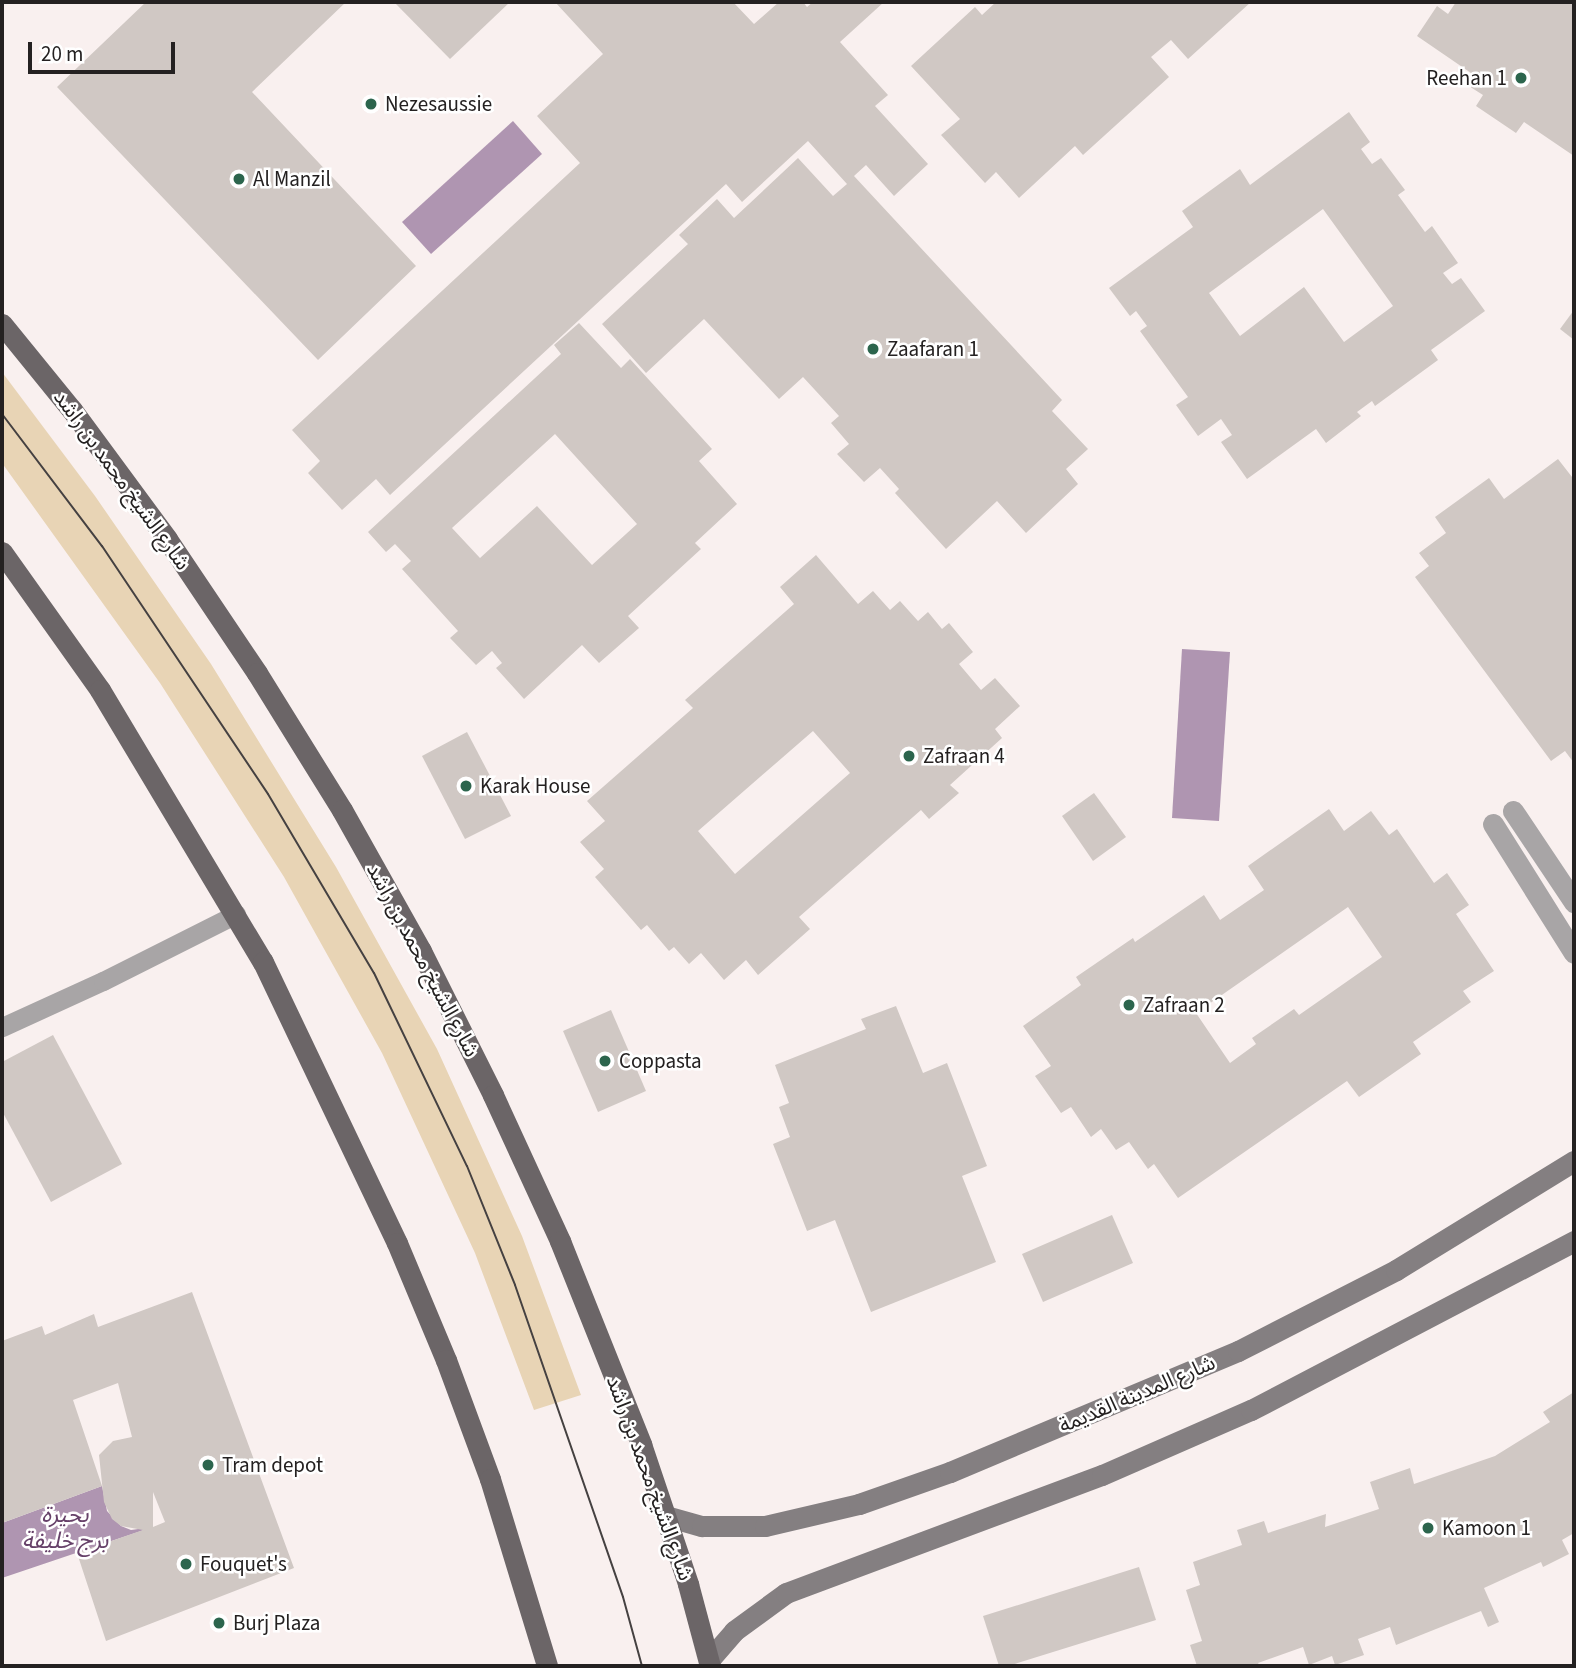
<!DOCTYPE html>
<meta charset="utf-8">
<style>
body{margin:0}
#map{position:relative;width:1576px;height:1668px;overflow:hidden;background:#f9f0ef;font-family:"Source Sans 3","Noto Sans Arabic",sans-serif}
div>[style]{position:absolute}
[style*='--x']{left:calc(var(--x)*1px);top:calc(var(--y)*1px);width:calc(var(--w)*1px);rotate:calc(var(--a)*1deg)}
.green>*{inset:0;background:#e8d4b5}
.water>*{inset:0;background:#af95b1}
.building>*{inset:0;background:#d0c8c4}
.lane>*{height:19px;margin:-9.5px;padding:0 9.5px;transform-origin:9.5px;border-radius:9.5px;background:#a8a5a6}
.street>*{height:21px;margin:-10.5px;padding:0 10.5px;transform-origin:10.5px;border-radius:10.5px;background:#a8a5a6}
.secondary>*{height:21px;margin:-10.5px;padding:0 10.5px;transform-origin:10.5px;border-radius:10.5px;background:#847f81}
.primary>*{height:21px;margin:-10.5px;padding:0 10.5px;transform-origin:10.5px;border-radius:10.5px;background:#6b6567}
.tram>*{height:2px;margin:-1px;padding:0 1px;transform-origin:1px;border-radius:1px;background:#454141}
.dots>*{width:19px;height:19px;translate:-50% -50%;box-sizing:border-box;border:4px solid #fff;border-radius:50%}
span{translate:-50% -50%;white-space:nowrap;text-align:center;line-height:1.15;-webkit-text-stroke:5px #fff;paint-order:stroke}
.poi-label{font-size:21px;color:#242121}
.right{translate:-100% -50%;text-align:right}
.left{translate:0 -50%;text-align:left}
.street-label{font-size:21px;color:#242121}
.water-label{font-size:23px;color:#664169;font-style:italic}
.frame{position:absolute;inset:0;border:4px solid #242121;pointer-events:none}
.scale{position:absolute;left:28px;top:42px;width:147px;height:32px;box-sizing:border-box;border:4px solid #242121;border-top:0;padding-left:9px;font-size:21px;line-height:24px;white-space:nowrap;color:#242121;-webkit-text-stroke:5px #fff;paint-order:stroke}
</style>
<div id="map">
<div class="green">
<i style="clip-path:polygon(2px 372px,95px 496px,211px 664px,336px 867px,437px 1049px,522px 1236px,581px 1395px,534px 1410px,475px 1253px,382px 1053px,284px 877px,160px 683px,2px 463px)"></i>
</div>
<div class="water">
<i style="clip-path:polygon(513px 121px,542px 154px,431px 254px,402px 222px)"></i>
<i style="clip-path:polygon(1182px 649px,1230px 652px,1219px 821px,1172px 818px)"></i>
<i style="clip-path:polygon(102px 1486px,107px 1511px,121px 1526px,131px 1530px,153px 1527px,2px 1578px,2px 1523px)"></i>
</div>
<div class="building">
<i style="clip-path:polygon(146px 2px,346px 2px,252px 92px,416px 266px,318px 360px,57px 87px)"></i>
<i style="clip-path:polygon(394px 2px,510px 2px,450px 59px)"></i>
<i style="clip-path:polygon(555px 2px,733px 2px,754px 24px,779px 2px,803px 2px,807px 7px,813px 2px,884px 2px,840px 42px,888px 95px,875px 106px,928px 164px,894px 196px,866px 165px,854px 176px,1062px 400px,1052px 411px,1088px 449px,1066px 469px,1078px 484px,1026px 533px,997px 501px,946px 549px,895px 493px,899px 489px,880px 468px,864px 482px,837px 454px,849px 444px,831px 423px,839px 416px,803px 377px,779px 399px,704px 319px,646px 373px,602px 324px,688px 244px,679px 235px,717px 199px,734px 218px,798px 158px,833px 196px,847px 184px,808px 141px,742px 202px,726px 184px,390px 495px,376px 479px,342px 510px,308px 473px,320px 461px,292px 430px,580px 163px,537px 116px,603px 54px)"></i>
<i style="clip-path:polygon(996px 2px,1251px 2px,1188px 59px,1171px 40px,1151px 57px,1169px 77px,1083px 155px,1075px 146px,1019px 198px,996px 172px,985px 183px,941px 135px,960px 119px,911px 66px,975px 7px,982px 15px)"></i>
<i style="clip-path:polygon(1456px 2px,1574px 2px,1574px 156px,1524px 122px,1516px 133px,1476px 106px,1483px 95px,1464px 83px,1471px 73px,1417px 36px,1437px 6px,1448px 14px)"></i>
<i style="clip-path:polygon(evenodd,1349px 112px,1370px 142px,1361px 149px,1372px 164px,1381px 158px,1405px 190px,1398px 195px,1425px 232px,1432px 226px,1458px 263px,1443px 273px,1452px 284px,1461px 278px,1485px 311px,1431px 350px,1438px 360px,1375px 406px,1372px 401px,1357px 412px,1361px 416px,1326px 443px,1316px 429px,1247px 479px,1221px 442px,1232px 435px,1221px 419px,1198px 436px,1176px 405px,1188px 397px,1140px 331px,1147px 326px,1136px 311px,1130px 316px,1109px 288px,1193px 227px,1182px 211px,1240px 169px,1250px 185px,1349px 112px,1323px 209px,1393px 306px,1344px 342px,1304px 287px,1240px 336px,1209px 293px,1323px 209px)"></i>
<i style="clip-path:polygon(1574px 310px,1574px 340px,1560px 329px)"></i>
<i style="clip-path:polygon(evenodd,579px 323px,621px 368px,630px 359px,712px 449px,699px 461px,737px 504px,695px 543px,701px 549px,628px 616px,639px 628px,599px 663px,582px 645px,524px 699px,496px 668px,502px 663px,492px 651px,476px 665px,450px 638px,458px 631px,402px 569px,411px 561px,395px 544px,386px 552px,368px 532px,561px 354px,554px 345px,579px 323px,555px 434px,637px 524px,592px 565px,537px 506px,480px 558px,452px 528px,555px 434px)"></i>
<i style="clip-path:polygon(1558px 459px,1572px 477px,1574px 475px,1574px 763px,1565px 751px,1551px 761px,1415px 577px,1429px 566px,1419px 553px,1446px 533px,1435px 517px,1489px 478px,1504px 499px)"></i>
<i style="clip-path:polygon(evenodd,816px 555px,858px 604px,873px 591px,890px 610px,900px 601px,918px 621px,928px 612px,942px 629px,949px 623px,973px 652px,959px 664px,981px 690px,995px 678px,1020px 706px,995px 729px,1002px 738px,950px 785px,959px 793px,929px 819px,921px 810px,799px 917px,810px 929px,758px 975px,746px 960px,724px 980px,701px 953px,689px 964px,674px 947px,669px 951px,647px 925px,641px 930px,595px 877px,604px 869px,580px 842px,605px 821px,587px 801px,693px 708px,685px 700px,794px 604px,780px 587px,816px 555px,813px 731px,850px 773px,735px 874px,698px 831px,813px 731px)"></i>
<i style="clip-path:polygon(467px 732px,511px 816px,465px 839px,422px 756px)"></i>
<i style="clip-path:polygon(1094px 793px,1126px 837px,1093px 861px,1062px 816px)"></i>
<i style="clip-path:polygon(evenodd,1329px 809px,1344px 831px,1371px 811px,1389px 835px,1397px 829px,1434px 883px,1447px 873px,1469px 905px,1456px 914px,1494px 971px,1463px 991px,1471px 1002px,1413px 1042px,1421px 1054px,1359px 1097px,1347px 1081px,1178px 1198px,1154px 1164px,1148px 1169px,1129px 1142px,1116px 1150px,1101px 1129px,1091px 1137px,1071px 1107px,1061px 1113px,1035px 1076px,1051px 1066px,1023px 1026px,1081px 985px,1076px 977px,1133px 938px,1135px 942px,1204px 895px,1220px 920px,1264px 890px,1248px 866px,1329px 809px,1348px 907px,1382px 957px,1299px 1015px,1294px 1009px,1252px 1038px,1256px 1044px,1230px 1063px,1196px 1013px,1348px 907px)"></i>
<i style="clip-path:polygon(896px 1006px,923px 1073px,947px 1063px,987px 1166px,962px 1176px,996px 1262px,871px 1312px,835px 1220px,807px 1231px,773px 1144px,790px 1137px,779px 1107px,789px 1103px,775px 1065px,866px 1029px,861px 1019px)"></i>
<i style="clip-path:polygon(611px 1010px,646px 1091px,598px 1112px,563px 1031px)"></i>
<i style="clip-path:polygon(53px 1035px,122px 1164px,51px 1202px,2px 1111px,2px 1062px)"></i>
<i style="clip-path:polygon(1112px 1215px,1133px 1263px,1043px 1302px,1022px 1254px)"></i>
<i style="clip-path:polygon(evenodd,192px 1292px,294px 1568px,106px 1641px,77px 1553px,143px 1530px,121px 1526px,112px 1519px,104px 1502px,99px 1455px,113px 1441px,132px 1437px,118px 1383px,73px 1400px,102px 1486px,2px 1523px,2px 1341px,42px 1326px,45px 1335px,94px 1314px,98px 1327px,192px 1292px,153px 1492px,165px 1522px,153px 1527px,153px 1492px)"></i>
<i style="clip-path:polygon(1574px 1392px,1574px 1533px,1562px 1540px,1569px 1554px,1543px 1567px,1541px 1562px,1484px 1588px,1499px 1622px,1488px 1627px,1481px 1611px,1396px 1645px,1390px 1627px,1358px 1639px,1364px 1655px,1335px 1665px,1332px 1656px,1309px 1665px,1303px 1647px,1258px 1663px,1260px 1666px,1197px 1666px,1190px 1645px,1202px 1641px,1186px 1590px,1200px 1585px,1193px 1562px,1242px 1545px,1237px 1530px,1264px 1521px,1268px 1533px,1326px 1514px,1325px 1527px,1379px 1509px,1370px 1482px,1410px 1468px,1414px 1484px,1495px 1456px,1550px 1422px,1543px 1412px)"></i>
<i style="clip-path:polygon(1139px 1567px,1156px 1620px,1008px 1666px,999px 1666px,983px 1616px)"></i>
</div>
<div class="lane">
<i style="--x:2;--y:1027;--w:111;--a:-24.5"></i>
<i style="--x:103;--y:981;--w:149;--a:-26.7"></i>
</div>
<div class="street">
<i style="--x:1513;--y:811;--w:110;--a:56.2"></i>
<i style="--x:1493;--y:824;--w:152;--a:57.9"></i>
</div>
<div class="secondary">
<i style="--x:666;--y:1516;--w:37;--a:16"></i>
<i style="--x:702;--y:1526;--w:63;--a:0"></i>
<i style="--x:765;--y:1526;--w:97;--a:-13.2"></i>
<i style="--x:859;--y:1504;--w:96;--a:-19.4"></i>
<i style="--x:950;--y:1472;--w:312;--a:-22.8"></i>
<i style="--x:1238;--y:1351;--w:178;--a:-27.1"></i>
<i style="--x:1396;--y:1270;--w:209;--a:-31.5"></i>
<i style="--x:709;--y:1660;--w:38;--a:-49"></i>
<i style="--x:734;--y:1631;--w:64;--a:-36.2"></i>
<i style="--x:786;--y:1593;--w:337;--a:-20.5"></i>
<i style="--x:1102;--y:1475;--w:163;--a:-23.6"></i>
<i style="--x:1251;--y:1410;--w:365;--a:-27.6"></i>
</div>
<div class="primary">
<i style="--x:2;--y:324;--w:111;--a:50.9"></i>
<i style="--x:72;--y:410;--w:160;--a:53.6"></i>
<i style="--x:167;--y:539;--w:161;--a:56.1"></i>
<i style="--x:257;--y:673;--w:161;--a:58.2"></i>
<i style="--x:342;--y:810;--w:162;--a:60.7"></i>
<i style="--x:421;--y:951;--w:161;--a:63.4"></i>
<i style="--x:493;--y:1095;--w:161;--a:65.3"></i>
<i style="--x:560;--y:1241;--w:219;--a:68.2"></i>
<i style="--x:641;--y:1444;--w:148;--a:71.4"></i>
<i style="--x:688;--y:1584;--w:85;--a:75"></i>
<i style="--x:2;--y:552;--w:169;--a:54.6"></i>
<i style="--x:100;--y:690;--w:317;--a:59.1"></i>
<i style="--x:263;--y:962;--w:311;--a:64.5"></i>
<i style="--x:397;--y:1243;--w:127;--a:67.3"></i>
<i style="--x:446;--y:1360;--w:127;--a:69.7"></i>
<i style="--x:490;--y:1479;--w:195;--a:73"></i>
</div>
<div class="tram">
<i style="--x:2;--y:414;--w:166;--a:52.9"></i>
<i style="--x:102;--y:546;--w:298;--a:56.2"></i>
<i style="--x:268;--y:794;--w:208;--a:59.4"></i>
<i style="--x:374;--y:973;--w:214;--a:64.3"></i>
<i style="--x:467;--y:1166;--w:128;--a:68"></i>
<i style="--x:515;--y:1285;--w:330;--a:70.9"></i>
<i style="--x:623;--y:1597;--w:72;--a:74.6"></i>
</div>
<div class="dots">
<i style="left:1521px;top:78px;background:#2c654d"></i>
<i style="left:371px;top:104px;background:#2c654d"></i>
<i style="left:239px;top:179px;background:#2c654d"></i>
<i style="left:873px;top:349px;background:#2c654d"></i>
<i style="left:909px;top:756px;background:#2c654d"></i>
<i style="left:466px;top:786px;background:#2c654d"></i>
<i style="left:1129px;top:1005px;background:#2c654d"></i>
<i style="left:605px;top:1061px;background:#2c654d"></i>
<i style="left:208px;top:1465px;background:#2c654d"></i>
<i style="left:1428px;top:1528px;background:#2c654d"></i>
<i style="left:186px;top:1564px;background:#2c654d"></i>
<i style="left:219px;top:1623px;background:#2c654d"></i>
</div>
<div class="poi-label">
<span class="right" style="left:1507px;top:78px">Reehan 1</span>
<span class="left" style="left:385px;top:104px">Nezesaussie</span>
<span class="left" style="left:253px;top:179px">Al Manzil</span>
<span class="left" style="left:887px;top:349px">Zaafaran 1</span>
<span class="left" style="left:923px;top:756px">Zafraan 4</span>
<span class="left" style="left:480px;top:786px">Karak House</span>
<span class="left" style="left:1143px;top:1005px">Zafraan 2</span>
<span class="left" style="left:619px;top:1061px">Coppasta</span>
<span class="left" style="left:222px;top:1465px">Tram depot</span>
<span class="left" style="left:1442px;top:1528px">Kamoon 1</span>
<span class="left" style="left:200px;top:1564px">Fouquet's</span>
<span class="left" style="left:233px;top:1623px">Burj Plaza</span>
</div>
<div class="street-label">
<span style="left:122px;top:480px;rotate:54deg">شارع الشيخ محمد بن راشد</span>
<span style="left:423px;top:960px;rotate:62deg">شارع الشيخ محمد بن راشد</span>
<span style="left:1137px;top:1394px;rotate:-23deg">شارع المدينة القديمة</span>
<span style="left:650px;top:1478px;rotate:70deg">شارع الشيخ محمد بن راشد</span>
</div>
<div class="water-label">
<span style="left:65px;top:1528px">بحيرة<br>برج خليفة</span>
</div>
<div class="frame"></div>
<div class="scale">20 m</div>
</div>
